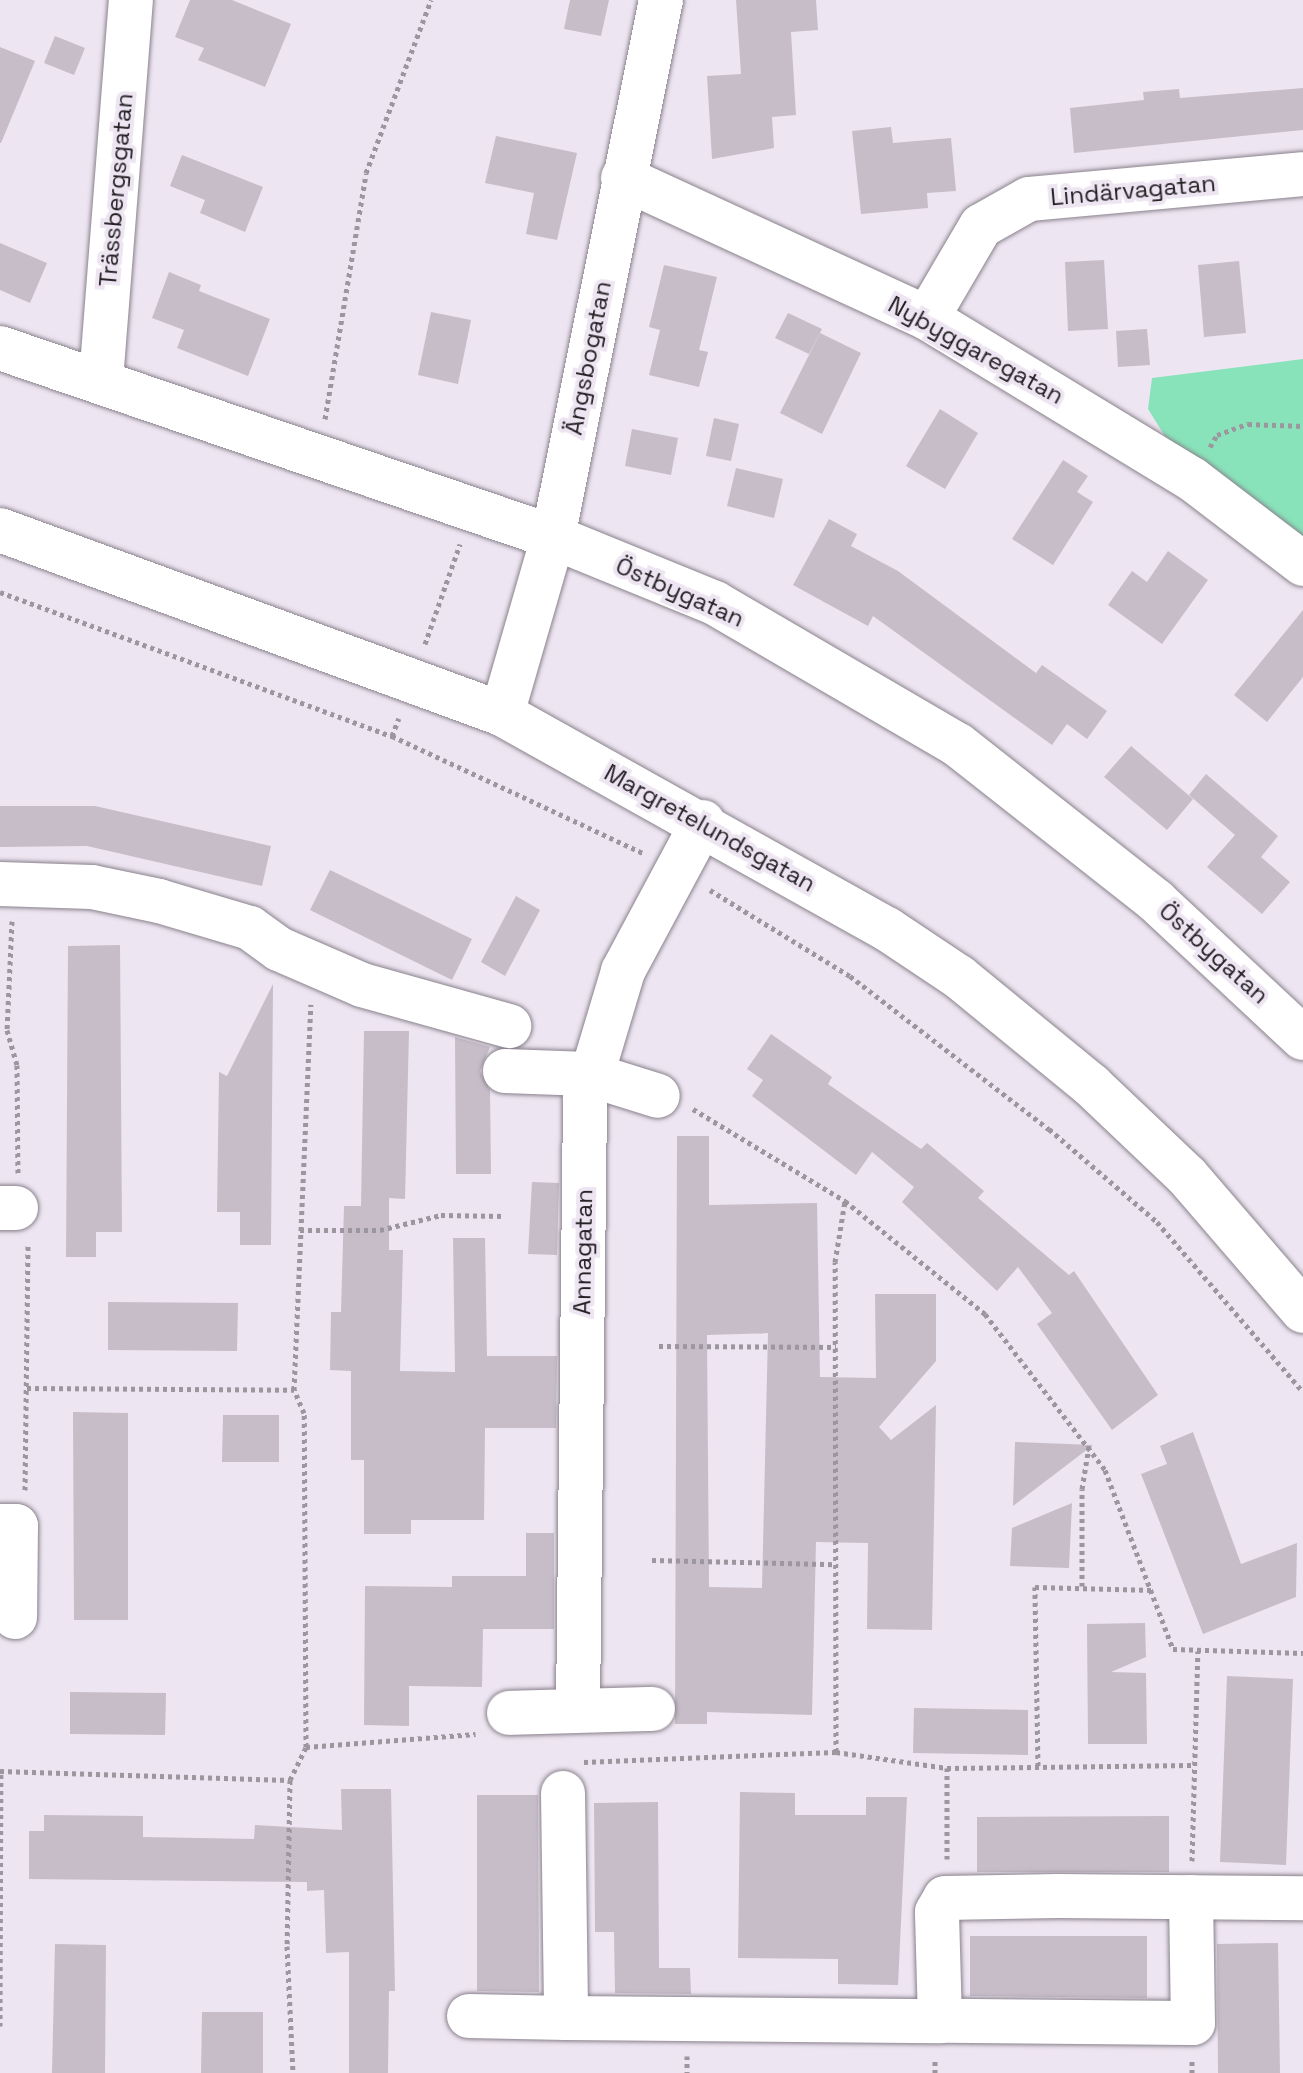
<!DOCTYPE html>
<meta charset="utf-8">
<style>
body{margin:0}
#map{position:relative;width:1303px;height:2073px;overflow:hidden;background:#ede5f1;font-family:"Space Grotesk",sans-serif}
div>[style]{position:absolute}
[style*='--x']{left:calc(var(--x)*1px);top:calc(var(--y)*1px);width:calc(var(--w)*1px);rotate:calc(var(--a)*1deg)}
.green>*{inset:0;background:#88e3ba}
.building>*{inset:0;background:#c6bdc9}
.path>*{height:5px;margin-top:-2.5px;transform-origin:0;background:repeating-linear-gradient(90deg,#9c969f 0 4px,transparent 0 8px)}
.roads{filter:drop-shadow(0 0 2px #89828c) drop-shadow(0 0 2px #89828c)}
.minor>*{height:44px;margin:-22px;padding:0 22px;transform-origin:22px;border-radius:22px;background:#fff}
span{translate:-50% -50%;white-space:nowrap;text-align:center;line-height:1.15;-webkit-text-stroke:8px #ede5f1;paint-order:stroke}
.street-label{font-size:24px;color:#221f23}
</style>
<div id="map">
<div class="green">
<i style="clip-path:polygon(1303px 359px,1303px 539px,1168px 441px,1148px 409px,1152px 378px)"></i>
</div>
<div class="building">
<i style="clip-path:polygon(190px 0,232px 0,291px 24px,265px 87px,198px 60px,204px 48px,175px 37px)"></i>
<i style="clip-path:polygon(570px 0,609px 0,601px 36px,564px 29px)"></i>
<i style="clip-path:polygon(736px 0,816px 0,818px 30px,791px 32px,796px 115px,772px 117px,774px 148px,712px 159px,707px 76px,741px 74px)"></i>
<i style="clip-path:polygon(55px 36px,85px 48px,74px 75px,44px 63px)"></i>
<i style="clip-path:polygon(0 47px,35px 61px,1px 143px,0 143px)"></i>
<i style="clip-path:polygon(1303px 88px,1303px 130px,1074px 153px,1070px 108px,1144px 100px,1143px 92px,1179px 89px,1180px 98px)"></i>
<i style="clip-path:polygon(891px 127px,893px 143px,951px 138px,956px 191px,927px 193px,928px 208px,861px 214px,852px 131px)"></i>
<i style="clip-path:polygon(496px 136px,577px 153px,557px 240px,526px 234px,534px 193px,485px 183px)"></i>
<i style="clip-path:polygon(182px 155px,263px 187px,245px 232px,200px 213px,205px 200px,170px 186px)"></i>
<i style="clip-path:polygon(0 243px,47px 263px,30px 303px,0 290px)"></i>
<i style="clip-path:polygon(1104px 260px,1108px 329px,1068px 331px,1065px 262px)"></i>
<i style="clip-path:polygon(1239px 261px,1246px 333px,1204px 337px,1198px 265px)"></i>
<i style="clip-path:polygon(664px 265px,717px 277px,699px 350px,708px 352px,699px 387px,649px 375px,660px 330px,649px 327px)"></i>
<i style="clip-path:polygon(169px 272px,201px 285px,199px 291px,270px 319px,248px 376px,177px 348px,184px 330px,152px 318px)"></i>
<i style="clip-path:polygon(431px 312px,471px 320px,458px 384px,418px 375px)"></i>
<i style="clip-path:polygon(788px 313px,822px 329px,809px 354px,775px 338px)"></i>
<i style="clip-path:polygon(1147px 329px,1150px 365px,1118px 367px,1116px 331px)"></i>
<i style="clip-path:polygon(820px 333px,861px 353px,822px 434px,780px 413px)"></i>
<i style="clip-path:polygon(940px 409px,978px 433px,945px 489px,906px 466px)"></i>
<i style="clip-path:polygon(714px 418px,739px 424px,731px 461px,706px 456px)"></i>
<i style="clip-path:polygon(632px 429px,678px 438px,671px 475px,625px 466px)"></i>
<i style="clip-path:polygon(1063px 460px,1088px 476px,1077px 492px,1093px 502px,1053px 565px,1012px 539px)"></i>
<i style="clip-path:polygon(736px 468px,783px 479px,774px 518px,727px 506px)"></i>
<i style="clip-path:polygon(829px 519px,857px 534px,851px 546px,898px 571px,1036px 673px,1042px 665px,1107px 711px,1087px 739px,1067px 724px,1052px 745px,873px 616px,868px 626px,793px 585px)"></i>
<i style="clip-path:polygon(1168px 551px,1208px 580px,1162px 644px,1108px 605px,1132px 571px,1147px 582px)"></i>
<i style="clip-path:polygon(1303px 610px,1303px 677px,1267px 722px,1234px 695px)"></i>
<i style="clip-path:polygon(1131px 746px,1193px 799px,1167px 830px,1104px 777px)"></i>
<i style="clip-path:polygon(1206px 774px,1278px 836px,1261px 857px,1290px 882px,1262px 914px,1207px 867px,1235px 835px,1189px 795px)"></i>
<i style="clip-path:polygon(0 806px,95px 806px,271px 846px,262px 886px,87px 846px,0 847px)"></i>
<i style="clip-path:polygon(330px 870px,472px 939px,452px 980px,310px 910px)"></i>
<i style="clip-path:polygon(516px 896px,540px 910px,505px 976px,481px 962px)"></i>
<i style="clip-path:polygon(120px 945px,122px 1232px,96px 1232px,96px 1257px,66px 1257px,68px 946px)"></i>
<i style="clip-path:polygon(273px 984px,271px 1245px,240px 1245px,240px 1212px,217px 1212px,219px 1072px,227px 1076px)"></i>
<i style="clip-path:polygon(364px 1031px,409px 1031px,405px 1199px,389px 1198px,389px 1250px,403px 1250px,400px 1371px,455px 1372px,453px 1238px,485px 1238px,487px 1356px,557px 1356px,556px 1428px,485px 1428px,484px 1520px,411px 1520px,411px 1534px,364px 1534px,364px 1460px,351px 1460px,351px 1371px,330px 1370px,331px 1312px,341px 1312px,344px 1206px,361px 1206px)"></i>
<i style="clip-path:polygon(771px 1034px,832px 1077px,828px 1084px,921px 1149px,927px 1143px,984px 1191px,978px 1198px,1069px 1275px,1074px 1271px,1158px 1395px,1112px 1430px,1037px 1324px,1052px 1313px,1018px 1267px,997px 1291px,902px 1202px,914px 1187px,872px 1152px,856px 1175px,752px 1096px,763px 1080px,747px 1069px)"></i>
<i style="clip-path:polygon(455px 1037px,490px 1047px,480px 1071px,490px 1090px,491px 1174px,456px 1174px)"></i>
<i style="clip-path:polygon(evenodd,677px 1136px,709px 1136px,709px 1205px,817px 1203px,820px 1377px,876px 1378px,875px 1294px,936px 1294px,936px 1361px,879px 1427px,891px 1440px,936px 1405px,932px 1630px,867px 1629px,868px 1543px,816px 1542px,812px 1715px,707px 1712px,707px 1724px,675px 1724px,677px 1136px,768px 1333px,762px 1588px,709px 1587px,707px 1335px,768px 1333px)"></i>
<i style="clip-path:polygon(532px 1182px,559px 1183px,557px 1255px,528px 1254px)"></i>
<i style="clip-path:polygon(108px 1302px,238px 1303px,237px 1351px,108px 1350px)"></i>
<i style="clip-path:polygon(73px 1412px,128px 1413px,128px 1620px,74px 1620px)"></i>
<i style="clip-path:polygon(223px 1415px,279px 1415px,279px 1462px,222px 1462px)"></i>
<i style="clip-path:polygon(1193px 1432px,1241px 1564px,1297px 1543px,1296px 1597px,1203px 1634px,1141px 1474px,1167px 1464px,1160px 1446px)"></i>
<i style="clip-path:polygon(1015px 1442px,1093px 1445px,1013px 1506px)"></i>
<i style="clip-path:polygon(1072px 1503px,1069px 1568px,1010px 1566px,1012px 1528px)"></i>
<i style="clip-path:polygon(526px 1533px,554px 1533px,554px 1629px,483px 1629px,482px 1687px,409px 1686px,409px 1726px,364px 1725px,365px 1586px,452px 1587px,452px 1576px,526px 1576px)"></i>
<i style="clip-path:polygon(1145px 1623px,1146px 1657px,1111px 1672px,1146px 1673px,1147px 1744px,1088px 1744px,1087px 1624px)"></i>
<i style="clip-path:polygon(1227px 1676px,1293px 1679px,1286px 1865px,1220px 1862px)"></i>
<i style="clip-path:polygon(70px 1692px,166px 1693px,165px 1735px,70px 1734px)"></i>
<i style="clip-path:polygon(914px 1708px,1028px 1710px,1028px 1755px,913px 1753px)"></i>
<i style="clip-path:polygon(341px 1789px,391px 1789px,395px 1991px,389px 1991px,388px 2073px,349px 2073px,349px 1952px,326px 1953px,324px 1890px,307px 1891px,307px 1882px,29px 1879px,29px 1831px,44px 1831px,44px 1815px,143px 1816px,143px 1837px,254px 1839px,255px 1825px,342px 1830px)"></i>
<i style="clip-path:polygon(740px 1792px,795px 1793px,795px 1815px,866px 1815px,866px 1797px,907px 1797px,898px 1985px,838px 1984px,838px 1959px,738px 1958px)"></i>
<i style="clip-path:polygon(477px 1795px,538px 1795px,539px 1992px,477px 1991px)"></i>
<i style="clip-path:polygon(658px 1802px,659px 1968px,690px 1968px,691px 1994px,615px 1993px,614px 1932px,595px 1932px,594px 1803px)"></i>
<i style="clip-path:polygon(1169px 1816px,1169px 1872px,977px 1872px,977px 1817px)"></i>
<i style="clip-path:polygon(970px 1936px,1147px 1936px,1147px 1998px,970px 1996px)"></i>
<i style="clip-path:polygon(1278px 1943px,1280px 2073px,1218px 2073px,1217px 1944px)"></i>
<i style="clip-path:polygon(55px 1944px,106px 1945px,105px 2073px,52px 2073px)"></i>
<i style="clip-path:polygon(202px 2012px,263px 2012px,263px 2073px,201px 2073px)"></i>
</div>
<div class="path">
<i style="--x:325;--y:419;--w:249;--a:-80.5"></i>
<i style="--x:366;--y:173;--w:185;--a:-69.4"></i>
<i style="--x:1210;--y:447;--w:14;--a:-60"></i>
<i style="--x:1217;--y:435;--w:33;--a:-20"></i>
<i style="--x:1248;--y:424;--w:55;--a:2.1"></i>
<i style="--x:0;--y:592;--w:418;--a:20.2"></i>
<i style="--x:392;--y:736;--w:19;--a:-69"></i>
<i style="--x:425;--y:644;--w:106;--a:-70.7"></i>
<i style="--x:392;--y:736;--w:279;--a:25"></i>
<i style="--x:710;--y:890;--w:164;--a:31.6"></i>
<i style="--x:850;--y:976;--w:251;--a:37.6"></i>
<i style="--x:1049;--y:1129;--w:143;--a:40.7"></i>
<i style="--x:1157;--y:1222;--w:224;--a:49.3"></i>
<i style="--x:12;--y:921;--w:109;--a:92.6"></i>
<i style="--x:7;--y:1030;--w:36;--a:74"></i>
<i style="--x:17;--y:1065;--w:108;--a:89.5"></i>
<i style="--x:693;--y:1109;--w:178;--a:31.2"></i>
<i style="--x:845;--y:1201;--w:180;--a:38.9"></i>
<i style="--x:985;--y:1314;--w:197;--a:52.4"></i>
<i style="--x:1105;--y:1470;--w:191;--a:69.2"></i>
<i style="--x:1173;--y:1649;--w:130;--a:1.8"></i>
<i style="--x:300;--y:1230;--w:80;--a:0"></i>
<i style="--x:380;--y:1230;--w:63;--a:-13.8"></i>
<i style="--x:441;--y:1215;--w:64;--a:0.9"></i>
<i style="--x:659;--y:1346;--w:177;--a:0.3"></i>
<i style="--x:27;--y:1388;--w:267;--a:0.4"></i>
<i style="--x:294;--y:1390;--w:386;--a:-87.5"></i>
<i style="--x:25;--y:1490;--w:245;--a:-89.3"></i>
<i style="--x:652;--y:1560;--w:183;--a:1.3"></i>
<i style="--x:1082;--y:1586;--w:97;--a:-90"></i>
<i style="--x:1082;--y:1489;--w:44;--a:-80.8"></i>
<i style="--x:306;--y:1747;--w:170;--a:-4.4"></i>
<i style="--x:836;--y:1752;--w:490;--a:-90.1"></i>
<i style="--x:835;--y:1262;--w:62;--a:-80.7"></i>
<i style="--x:584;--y:1762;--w:252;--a:-2.3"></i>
<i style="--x:836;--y:1752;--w:112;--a:8.2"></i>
<i style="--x:947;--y:1768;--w:245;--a:-0.7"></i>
<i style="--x:1038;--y:1766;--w:179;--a:-91"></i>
<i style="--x:1035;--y:1587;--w:119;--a:1.4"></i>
<i style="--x:0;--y:1771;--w:290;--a:1.8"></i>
<i style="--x:290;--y:1780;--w:37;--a:-64"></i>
<i style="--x:306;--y:1747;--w:334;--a:-90.3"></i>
<i style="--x:304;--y:1413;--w:25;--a:-113"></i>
<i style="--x:290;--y:1780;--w:166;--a:91"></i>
<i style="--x:287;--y:1946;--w:127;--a:87.3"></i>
<i style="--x:947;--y:1859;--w:91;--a:-90"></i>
<i style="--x:1192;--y:1861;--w:210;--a:-88.4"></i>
<i style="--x:0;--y:2026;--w:254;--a:-89.8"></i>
<i style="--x:687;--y:2056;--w:17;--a:90"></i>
<i style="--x:935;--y:2073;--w:15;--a:-90"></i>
<i style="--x:1192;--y:2073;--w:13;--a:-90"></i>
</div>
<div class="roads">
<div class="minor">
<i style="--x:623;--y:178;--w:335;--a:24.7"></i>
<i style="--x:927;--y:318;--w:310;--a:31.3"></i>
<i style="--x:1192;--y:479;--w:140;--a:37.4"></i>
<i style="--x:927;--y:318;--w:107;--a:-59.6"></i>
<i style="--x:981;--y:226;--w:55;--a:-29.4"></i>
<i style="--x:1029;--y:199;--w:275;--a:-5.2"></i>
<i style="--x:0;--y:348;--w:584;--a:18.87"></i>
<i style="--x:553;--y:537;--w:175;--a:22.2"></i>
<i style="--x:715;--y:603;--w:281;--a:30.3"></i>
<i style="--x:958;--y:745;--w:252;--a:38.2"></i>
<i style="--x:1156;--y:901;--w:201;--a:43"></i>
<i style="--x:101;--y:380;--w:381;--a:-85.5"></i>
<i style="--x:0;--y:530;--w:535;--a:20.13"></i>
<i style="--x:502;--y:714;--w:441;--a:29.2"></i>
<i style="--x:887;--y:929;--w:87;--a:33.7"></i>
<i style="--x:959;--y:977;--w:171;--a:39.3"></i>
<i style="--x:1091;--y:1085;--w:132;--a:43.5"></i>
<i style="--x:1187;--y:1176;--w:178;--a:49.3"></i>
<i style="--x:502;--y:714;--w:184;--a:-73.9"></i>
<i style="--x:553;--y:537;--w:548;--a:-78.63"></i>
<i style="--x:0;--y:884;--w:92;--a:1.9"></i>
<i style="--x:92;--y:887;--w:68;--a:11.8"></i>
<i style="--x:159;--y:901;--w:95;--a:16.5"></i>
<i style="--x:250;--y:928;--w:36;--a:36"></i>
<i style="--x:279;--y:949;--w:90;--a:23.4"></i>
<i style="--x:362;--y:985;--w:153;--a:15.6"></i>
<i style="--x:505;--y:1071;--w:83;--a:2.1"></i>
<i style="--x:588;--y:1074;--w:73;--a:17.4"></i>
<i style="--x:0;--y:1208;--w:16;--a:0"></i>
<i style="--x:0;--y:1526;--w:16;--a:0"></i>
<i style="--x:16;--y:1526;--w:91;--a:90.6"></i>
<i style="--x:578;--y:1709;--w:611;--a:-89.34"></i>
<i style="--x:585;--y:1098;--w:133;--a:-73.3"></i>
<i style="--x:623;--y:971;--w:169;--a:-61.8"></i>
<i style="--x:509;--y:1713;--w:144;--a:-1.6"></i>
<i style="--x:563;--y:1793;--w:225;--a:89.2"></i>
<i style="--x:566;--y:2018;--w:374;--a:0.5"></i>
<i style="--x:1191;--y:1897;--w:126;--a:89.1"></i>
<i style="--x:1193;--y:2023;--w:253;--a:-179.5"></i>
<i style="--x:940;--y:2021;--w:109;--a:-91.6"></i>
<i style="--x:937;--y:1912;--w:16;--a:-60"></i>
<i style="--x:945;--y:1898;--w:113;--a:-1"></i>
<i style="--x:1058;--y:1896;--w:245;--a:0.5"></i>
<i style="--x:469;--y:2016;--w:97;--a:1.2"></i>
</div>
</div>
<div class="street-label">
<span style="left:116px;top:190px;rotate:-85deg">Trässbergsgatan</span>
<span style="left:1133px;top:190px;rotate:-5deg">Lindärvagatan</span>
<span style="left:976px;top:350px;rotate:29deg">Nybyggaregatan</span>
<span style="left:588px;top:358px;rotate:-79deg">Ängsbogatan</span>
<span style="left:680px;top:592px;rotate:24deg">Östbygatan</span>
<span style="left:710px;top:828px;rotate:29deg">Margretelundsgatan</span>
<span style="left:1214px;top:953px;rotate:42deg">Östbygatan</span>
<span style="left:583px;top:1252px;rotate:-89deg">Annagatan</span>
</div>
</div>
